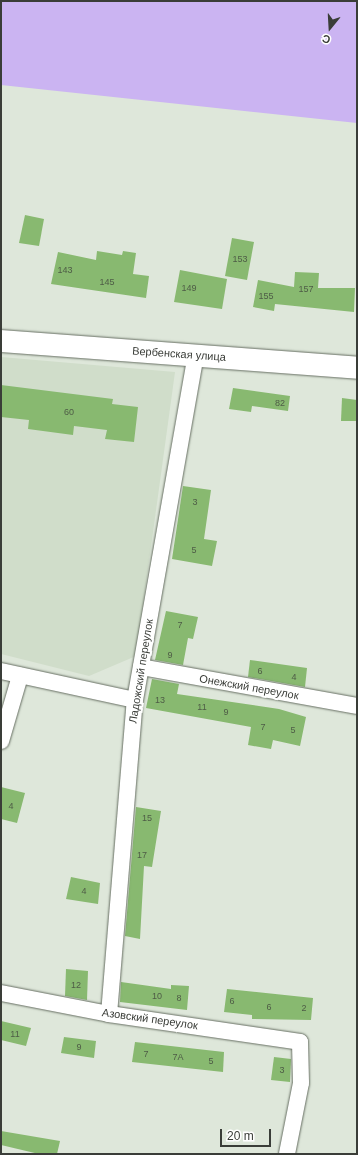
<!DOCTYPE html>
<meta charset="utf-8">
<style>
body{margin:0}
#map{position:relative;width:358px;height:1155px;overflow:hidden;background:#dee7da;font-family:Arial,sans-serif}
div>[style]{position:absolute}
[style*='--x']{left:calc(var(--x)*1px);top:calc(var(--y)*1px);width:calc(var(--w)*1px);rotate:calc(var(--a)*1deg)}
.built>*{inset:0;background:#d0ddca}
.green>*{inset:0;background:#cbb4f2}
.building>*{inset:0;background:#88b970}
.roads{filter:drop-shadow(0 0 1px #676f63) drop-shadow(0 0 1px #676f63)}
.minor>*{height:16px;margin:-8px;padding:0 8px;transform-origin:8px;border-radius:8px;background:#fff}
.secondary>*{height:22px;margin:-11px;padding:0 11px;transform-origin:11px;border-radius:11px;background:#fff}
span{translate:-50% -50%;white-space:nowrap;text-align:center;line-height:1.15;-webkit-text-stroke:4px #fff;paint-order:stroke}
.number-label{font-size:9px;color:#4e5c46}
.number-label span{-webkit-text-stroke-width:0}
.street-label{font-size:11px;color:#3a3d38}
.frame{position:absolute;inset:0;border:2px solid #3a3d38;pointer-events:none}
.north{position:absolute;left:310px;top:8px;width:40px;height:40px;-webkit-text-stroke:3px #fff;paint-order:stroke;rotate:198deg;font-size:11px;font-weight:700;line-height:16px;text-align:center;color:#3a3d38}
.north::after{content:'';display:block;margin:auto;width:14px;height:18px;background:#3a3d38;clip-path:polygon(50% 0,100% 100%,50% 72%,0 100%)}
.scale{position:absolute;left:220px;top:1129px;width:51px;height:18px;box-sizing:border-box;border:2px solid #3a3d38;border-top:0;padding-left:5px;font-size:12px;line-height:14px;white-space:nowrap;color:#3a3d38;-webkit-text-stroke:3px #fff;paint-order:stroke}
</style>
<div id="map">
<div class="built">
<i style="clip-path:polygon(1px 357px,175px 372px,136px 656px,89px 676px,1px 654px)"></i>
</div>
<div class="green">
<i style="clip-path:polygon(1px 1px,357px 1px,357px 123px,1px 85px)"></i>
</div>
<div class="building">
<i style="clip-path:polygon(25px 215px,44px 219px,39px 246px,19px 243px)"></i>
<i style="clip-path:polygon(232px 238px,254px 242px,247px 280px,225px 276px)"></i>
<i style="clip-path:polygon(97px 251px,122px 255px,123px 251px,136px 253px,133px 274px,149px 276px,146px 298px,51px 284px,58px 252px,96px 260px)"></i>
<i style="clip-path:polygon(180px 270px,227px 279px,222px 309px,174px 302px)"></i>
<i style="clip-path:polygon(295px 272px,319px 273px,318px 288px,355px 288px,354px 312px,275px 304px,274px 311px,253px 307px,258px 280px,294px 287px)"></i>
<i style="clip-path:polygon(1px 385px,113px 399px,112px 404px,138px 407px,134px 442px,105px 439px,107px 430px,74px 426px,73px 435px,28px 429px,29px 420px,1px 417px)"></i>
<i style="clip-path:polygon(233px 388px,290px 396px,288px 411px,252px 406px,251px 412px,229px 409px)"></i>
<i style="clip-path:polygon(342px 398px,357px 400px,357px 421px,341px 421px)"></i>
<i style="clip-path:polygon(183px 486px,211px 490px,204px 539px,217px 541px,212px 566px,172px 559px)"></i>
<i style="clip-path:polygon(166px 611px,198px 617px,193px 639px,188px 638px,183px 665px,155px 660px)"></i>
<i style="clip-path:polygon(250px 660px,307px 668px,305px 687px,248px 677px)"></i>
<i style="clip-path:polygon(152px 679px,179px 684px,177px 694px,279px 709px,306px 717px,300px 746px,273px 740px,271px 749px,248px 745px,251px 727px,146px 708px)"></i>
<i style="clip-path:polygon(1px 787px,25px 793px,17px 823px,1px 819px)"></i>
<i style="clip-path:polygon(136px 807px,161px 811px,152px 867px,144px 866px,140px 939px,125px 936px)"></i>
<i style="clip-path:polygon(71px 877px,100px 883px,98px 904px,66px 899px)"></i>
<i style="clip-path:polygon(66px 969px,88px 971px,87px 1000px,65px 996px)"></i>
<i style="clip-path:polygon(121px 982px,171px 989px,171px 985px,189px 986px,187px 1010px,120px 1002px)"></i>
<i style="clip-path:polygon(227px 989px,313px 998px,311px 1020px,252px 1019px,252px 1015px,224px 1012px)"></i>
<i style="clip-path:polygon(1px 1021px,31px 1028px,26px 1046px,1px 1040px)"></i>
<i style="clip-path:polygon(64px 1037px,96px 1041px,94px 1058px,61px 1053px)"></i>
<i style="clip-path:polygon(135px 1042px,224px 1052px,223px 1072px,132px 1062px)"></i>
<i style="clip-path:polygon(274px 1057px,291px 1059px,290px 1082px,271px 1080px)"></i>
<i style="clip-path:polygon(1px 1131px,60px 1141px,57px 1154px,39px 1154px,1px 1145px)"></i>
</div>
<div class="roads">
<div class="minor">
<i style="--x:141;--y:667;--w:219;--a:10.2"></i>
<i style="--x:1;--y:671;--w:137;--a:12.2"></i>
<i style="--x:1;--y:741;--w:68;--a:-73.7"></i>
<i style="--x:1;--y:993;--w:110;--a:11"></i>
<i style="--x:109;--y:1014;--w:193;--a:8.3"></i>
<i style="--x:300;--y:1042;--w:41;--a:88.6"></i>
<i style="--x:301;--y:1083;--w:72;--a:101.2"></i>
<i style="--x:109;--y:1014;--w:315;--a:-85.3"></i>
<i style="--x:135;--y:700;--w:350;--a:-80"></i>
</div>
<div class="secondary">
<i style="--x:1;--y:341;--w:357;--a:4.3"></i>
</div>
</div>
<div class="number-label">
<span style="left:240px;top:259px">153</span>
<span style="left:65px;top:270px">143</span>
<span style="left:107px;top:282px">145</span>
<span style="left:189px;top:288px">149</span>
<span style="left:306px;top:289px">157</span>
<span style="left:266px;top:296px">155</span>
<span style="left:280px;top:403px">82</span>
<span style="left:69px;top:412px">60</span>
<span style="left:195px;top:502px">3</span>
<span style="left:194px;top:550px">5</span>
<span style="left:180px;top:625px">7</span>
<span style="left:170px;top:655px">9</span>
<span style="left:260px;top:671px">6</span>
<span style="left:294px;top:677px">4</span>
<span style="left:160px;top:700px">13</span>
<span style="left:202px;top:707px">11</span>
<span style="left:226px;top:712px">9</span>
<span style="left:263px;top:727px">7</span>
<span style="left:293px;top:730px">5</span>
<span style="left:11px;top:806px">4</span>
<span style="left:147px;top:818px">15</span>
<span style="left:142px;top:855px">17</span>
<span style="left:84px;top:891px">4</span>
<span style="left:76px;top:985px">12</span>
<span style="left:157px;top:996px">10</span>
<span style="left:179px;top:998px">8</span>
<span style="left:232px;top:1001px">6</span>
<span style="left:269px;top:1007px">6</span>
<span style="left:304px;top:1008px">2</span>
<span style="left:15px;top:1034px">11</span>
<span style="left:79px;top:1047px">9</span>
<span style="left:146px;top:1054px">7</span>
<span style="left:178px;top:1057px">7А</span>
<span style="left:211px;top:1061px">5</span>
<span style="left:282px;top:1070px">3</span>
</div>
<div class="street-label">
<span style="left:179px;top:354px;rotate:4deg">Вербенская улица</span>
<span style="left:141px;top:671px;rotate:-81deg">Ладожский переулок</span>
<span style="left:249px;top:687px;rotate:10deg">Онежский переулок</span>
<span style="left:150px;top:1019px;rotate:8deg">Азовский переулок</span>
</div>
<div class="frame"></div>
<div class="north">С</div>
<div class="scale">20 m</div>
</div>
